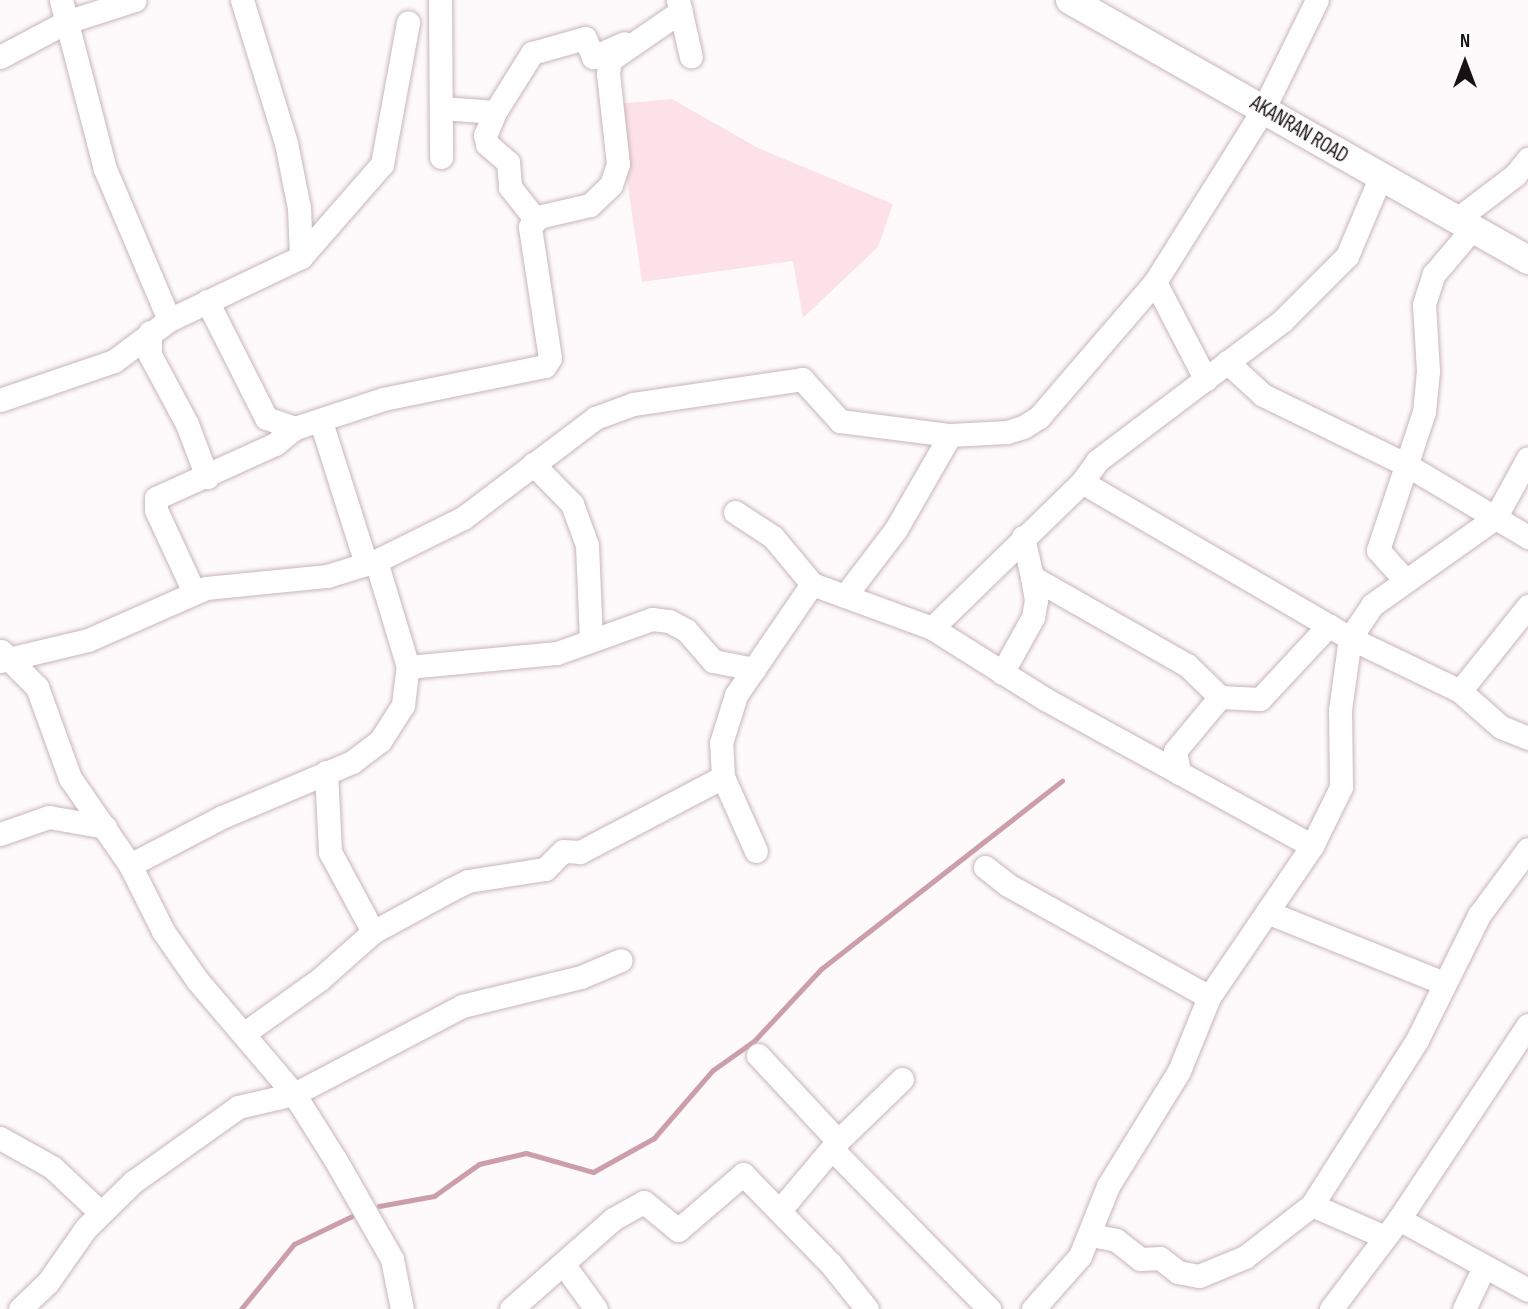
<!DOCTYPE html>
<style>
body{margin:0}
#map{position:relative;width:1528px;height:1309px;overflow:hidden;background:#fefafb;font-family:"Sofia Sans Condensed",sans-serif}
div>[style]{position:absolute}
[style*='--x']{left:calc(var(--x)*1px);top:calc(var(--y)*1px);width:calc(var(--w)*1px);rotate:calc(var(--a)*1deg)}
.green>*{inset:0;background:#fce2e8}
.stream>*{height:5px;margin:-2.5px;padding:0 2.5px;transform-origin:2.5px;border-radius:2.5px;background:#cb9ea9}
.roads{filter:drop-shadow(0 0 2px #c8b5b9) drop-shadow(0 0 2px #c8b5b9)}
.minor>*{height:23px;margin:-11.5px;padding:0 11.5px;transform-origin:11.5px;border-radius:11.5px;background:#fff}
.major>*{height:28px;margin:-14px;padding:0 14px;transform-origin:14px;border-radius:14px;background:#fff}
span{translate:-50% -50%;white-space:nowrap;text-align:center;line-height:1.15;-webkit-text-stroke:5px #fff;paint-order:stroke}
.street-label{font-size:21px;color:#181113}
.north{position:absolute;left:1430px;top:28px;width:70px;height:70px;-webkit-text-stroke:5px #fff;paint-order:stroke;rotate:0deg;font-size:19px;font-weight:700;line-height:28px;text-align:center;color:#181113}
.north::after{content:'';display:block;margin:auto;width:24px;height:32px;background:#181113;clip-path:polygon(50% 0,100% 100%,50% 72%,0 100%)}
</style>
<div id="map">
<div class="green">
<i style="clip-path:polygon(672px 99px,758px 148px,893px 204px,878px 247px,803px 318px,793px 261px,642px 282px,616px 104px)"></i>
</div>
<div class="stream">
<i style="--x:379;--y:1206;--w:56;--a:-10.3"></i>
<i style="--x:434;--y:1196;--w:55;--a:-35.4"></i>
<i style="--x:479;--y:1164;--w:48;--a:-13.2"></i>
<i style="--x:526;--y:1153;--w:70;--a:15.8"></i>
<i style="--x:593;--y:1172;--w:70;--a:-29.1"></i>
<i style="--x:654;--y:1138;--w:90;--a:-49.1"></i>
<i style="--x:713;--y:1070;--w:50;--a:-35.3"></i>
<i style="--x:754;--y:1041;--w:98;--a:-47.1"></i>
<i style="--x:821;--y:969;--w:306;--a:-38"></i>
<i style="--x:241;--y:1309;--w:84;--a:-50.8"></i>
<i style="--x:294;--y:1244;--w:64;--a:-25.8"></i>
</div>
<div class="roads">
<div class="minor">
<i style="--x:61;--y:0;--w:175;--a:75.4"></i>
<i style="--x:105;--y:169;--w:164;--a:67"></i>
<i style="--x:440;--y:0;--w:157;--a:89.6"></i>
<i style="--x:678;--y:0;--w:58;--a:77.2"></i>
<i style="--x:0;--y:57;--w:75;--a:-27.9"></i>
<i style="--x:66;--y:22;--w:72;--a:-17.7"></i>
<i style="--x:442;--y:108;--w:53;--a:4.3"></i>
<i style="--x:495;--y:112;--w:70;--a:-57.9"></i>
<i style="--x:532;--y:53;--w:55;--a:-15.8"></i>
<i style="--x:585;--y:38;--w:21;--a:67"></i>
<i style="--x:593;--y:57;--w:34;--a:-24"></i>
<i style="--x:495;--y:112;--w:25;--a:113"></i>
<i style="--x:485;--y:135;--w:9;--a:77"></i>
<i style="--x:487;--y:144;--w:28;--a:41"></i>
<i style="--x:508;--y:162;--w:25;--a:85"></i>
<i style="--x:510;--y:187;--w:42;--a:51.8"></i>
<i style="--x:1456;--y:220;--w:74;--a:-37.3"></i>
<i style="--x:1515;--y:175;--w:21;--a:-51"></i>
<i style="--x:301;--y:257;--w:123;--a:-48.9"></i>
<i style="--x:382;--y:164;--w:144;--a:-79.6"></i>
<i style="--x:1155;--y:282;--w:110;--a:62.5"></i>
<i style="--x:207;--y:301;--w:131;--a:63.2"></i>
<i style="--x:266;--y:418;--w:31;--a:19"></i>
<i style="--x:150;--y:332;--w:23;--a:90"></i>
<i style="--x:150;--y:355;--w:78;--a:61.8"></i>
<i style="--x:187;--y:424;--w:57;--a:69.3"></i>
<i style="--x:1227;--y:362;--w:49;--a:42.5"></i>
<i style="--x:1263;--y:395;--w:158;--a:25.9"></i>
<i style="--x:1405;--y:464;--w:143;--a:30.7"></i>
<i style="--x:0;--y:400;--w:120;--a:-18.9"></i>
<i style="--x:114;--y:361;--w:69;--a:-36.7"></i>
<i style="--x:169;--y:320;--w:146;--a:-25.5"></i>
<i style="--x:301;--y:257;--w:49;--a:-92.3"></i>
<i style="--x:299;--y:208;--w:66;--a:-101.3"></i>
<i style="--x:286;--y:143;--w:150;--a:-107.1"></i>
<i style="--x:321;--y:422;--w:149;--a:72.4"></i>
<i style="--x:533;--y:464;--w:56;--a:45.7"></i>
<i style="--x:572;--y:504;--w:44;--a:69.9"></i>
<i style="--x:587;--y:545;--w:95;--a:87.6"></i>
<i style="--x:1082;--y:482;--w:310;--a:30.2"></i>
<i style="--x:1350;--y:638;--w:122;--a:25.7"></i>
<i style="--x:1460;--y:691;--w:55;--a:41.3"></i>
<i style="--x:1501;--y:727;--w:29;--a:22"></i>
<i style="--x:735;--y:512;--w:45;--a:33.3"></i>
<i style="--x:773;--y:537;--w:61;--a:50.3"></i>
<i style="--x:812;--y:584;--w:128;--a:20.1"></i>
<i style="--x:932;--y:628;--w:133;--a:32.1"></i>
<i style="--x:1045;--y:699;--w:305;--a:28.8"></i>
<i style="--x:1023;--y:537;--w:41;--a:77.3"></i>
<i style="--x:1032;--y:577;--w:178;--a:29.6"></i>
<i style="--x:1187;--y:665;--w:46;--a:44.1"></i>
<i style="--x:1405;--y:580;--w:40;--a:-132"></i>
<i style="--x:1378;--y:550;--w:145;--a:-71.6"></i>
<i style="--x:1424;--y:412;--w:41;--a:-84.4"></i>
<i style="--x:1428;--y:371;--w:67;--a:-93.4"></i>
<i style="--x:1424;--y:304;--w:32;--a:-72"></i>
<i style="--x:1434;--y:274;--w:59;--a:-49.8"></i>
<i style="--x:194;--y:592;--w:90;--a:-114.9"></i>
<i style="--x:156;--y:510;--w:12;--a:-90"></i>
<i style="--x:156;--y:498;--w:131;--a:-24.4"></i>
<i style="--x:275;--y:444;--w:26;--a:-39"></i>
<i style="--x:295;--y:428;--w:93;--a:-18.2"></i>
<i style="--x:383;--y:399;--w:165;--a:-11.5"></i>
<i style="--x:545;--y:366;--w:9;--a:-58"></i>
<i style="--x:550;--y:358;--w:133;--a:-98.7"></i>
<i style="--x:530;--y:227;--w:13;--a:-51"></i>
<i style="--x:538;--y:217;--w:53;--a:-13"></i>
<i style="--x:590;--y:205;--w:29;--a:-44"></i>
<i style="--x:611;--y:185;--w:22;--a:-72"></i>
<i style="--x:618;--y:164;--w:91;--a:-96.3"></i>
<i style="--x:608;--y:74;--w:14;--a:-82"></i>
<i style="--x:610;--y:60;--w:86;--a:-34.6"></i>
<i style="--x:845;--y:596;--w:84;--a:-52.7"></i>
<i style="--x:896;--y:529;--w:108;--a:-60.1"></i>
<i style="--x:932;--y:628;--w:209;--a:-44.2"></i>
<i style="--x:1082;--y:482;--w:26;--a:-54"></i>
<i style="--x:1097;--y:461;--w:232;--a:-37.1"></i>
<i style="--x:1282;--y:321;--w:92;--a:-45"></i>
<i style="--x:1347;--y:256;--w:85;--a:-67.1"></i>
<i style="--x:1;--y:651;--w:51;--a:45"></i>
<i style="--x:37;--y:687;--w:97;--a:70.1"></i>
<i style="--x:70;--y:778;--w:106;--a:55.4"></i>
<i style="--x:130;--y:865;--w:74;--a:63.4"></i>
<i style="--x:163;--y:931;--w:60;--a:55.2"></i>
<i style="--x:197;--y:980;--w:150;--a:49.6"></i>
<i style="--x:294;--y:1094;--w:77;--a:57.8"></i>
<i style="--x:335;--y:1159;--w:115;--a:60.3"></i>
<i style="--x:392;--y:1259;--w:51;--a:78.7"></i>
<i style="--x:0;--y:661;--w:90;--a:-13.4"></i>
<i style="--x:88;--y:640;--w:129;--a:-23.8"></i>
<i style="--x:206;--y:588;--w:122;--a:-5.7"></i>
<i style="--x:327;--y:576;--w:51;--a:-17"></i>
<i style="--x:376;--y:561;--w:97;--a:-26.3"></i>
<i style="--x:463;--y:518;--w:166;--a:-37.1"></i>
<i style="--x:595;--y:418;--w:40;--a:-20.2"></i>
<i style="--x:633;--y:404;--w:171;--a:-8.4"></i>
<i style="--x:802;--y:379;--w:57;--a:47.9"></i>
<i style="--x:840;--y:421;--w:111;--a:7.3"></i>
<i style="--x:950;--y:435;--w:57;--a:-3"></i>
<i style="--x:1007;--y:432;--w:17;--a:-17"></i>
<i style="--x:1023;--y:427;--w:19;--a:-32"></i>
<i style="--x:1039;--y:417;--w:178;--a:-49.3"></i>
<i style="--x:1155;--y:282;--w:205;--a:-57.9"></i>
<i style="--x:1264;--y:108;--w:120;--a:-63.9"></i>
<i style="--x:408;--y:667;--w:150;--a:-5.4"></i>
<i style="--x:557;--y:653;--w:101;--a:-19.7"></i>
<i style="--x:652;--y:619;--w:17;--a:7"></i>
<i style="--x:669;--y:621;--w:19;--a:28"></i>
<i style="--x:686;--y:630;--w:41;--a:48.9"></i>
<i style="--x:713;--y:661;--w:42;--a:11"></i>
<i style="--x:1002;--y:673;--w:64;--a:-61"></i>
<i style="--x:1033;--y:617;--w:17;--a:-80"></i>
<i style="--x:1036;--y:600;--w:23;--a:-100"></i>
<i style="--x:1460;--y:691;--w:109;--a:-51.3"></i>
<i style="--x:326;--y:772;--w:80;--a:87.1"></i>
<i style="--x:330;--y:852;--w:91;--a:61.7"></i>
<i style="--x:1179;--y:773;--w:22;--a:-100"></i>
<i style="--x:1175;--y:751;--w:70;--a:-50.2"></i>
<i style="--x:1220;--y:697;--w:40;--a:2.9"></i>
<i style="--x:1260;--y:699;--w:101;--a:-47"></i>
<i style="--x:0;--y:834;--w:52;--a:-19.1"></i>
<i style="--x:49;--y:817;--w:57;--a:10.1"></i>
<i style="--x:756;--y:851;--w:81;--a:-114"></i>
<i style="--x:723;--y:777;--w:34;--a:-93"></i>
<i style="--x:721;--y:743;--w:50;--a:-72.6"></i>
<i style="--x:736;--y:695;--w:135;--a:-55.6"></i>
<i style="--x:130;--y:865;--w:104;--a:-27.6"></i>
<i style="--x:222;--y:817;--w:141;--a:-22.9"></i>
<i style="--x:352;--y:762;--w:35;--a:-37"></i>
<i style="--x:380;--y:741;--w:43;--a:-57.4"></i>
<i style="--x:403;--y:705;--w:38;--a:-83"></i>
<i style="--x:408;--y:667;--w:111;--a:-106.8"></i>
<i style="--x:985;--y:867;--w:29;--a:38"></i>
<i style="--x:1008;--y:885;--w:230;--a:29.1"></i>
<i style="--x:1267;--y:912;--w:191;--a:21.9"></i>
<i style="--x:246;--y:1032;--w:91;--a:-35.6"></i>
<i style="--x:320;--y:979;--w:71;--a:-41.6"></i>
<i style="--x:373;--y:932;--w:88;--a:-28.6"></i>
<i style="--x:450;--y:890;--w:20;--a:-27"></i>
<i style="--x:468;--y:881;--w:78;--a:-8.9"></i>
<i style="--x:545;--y:869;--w:25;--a:-45"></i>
<i style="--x:563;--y:851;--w:17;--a:3"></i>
<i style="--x:580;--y:852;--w:161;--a:-27.7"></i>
<i style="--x:758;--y:1055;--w:117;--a:47.1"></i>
<i style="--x:0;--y:1138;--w:60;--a:29.1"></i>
<i style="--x:52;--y:1167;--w:67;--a:43.2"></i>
<i style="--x:833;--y:1150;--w:223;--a:45.5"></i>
<i style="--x:1312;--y:1205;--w:80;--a:23.7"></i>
<i style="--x:780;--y:1210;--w:90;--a:-50"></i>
<i style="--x:838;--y:1141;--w:89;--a:-44.1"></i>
<i style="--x:1399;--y:1219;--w:147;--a:28.8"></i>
<i style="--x:1091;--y:1235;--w:25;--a:11"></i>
<i style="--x:1116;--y:1240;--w:31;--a:38"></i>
<i style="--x:1140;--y:1259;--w:20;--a:-3"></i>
<i style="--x:1160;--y:1258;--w:23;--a:38"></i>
<i style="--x:1178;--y:1272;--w:21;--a:11"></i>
<i style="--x:1199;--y:1276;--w:50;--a:-22.4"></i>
<i style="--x:1245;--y:1257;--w:85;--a:-37.8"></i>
<i style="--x:1312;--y:1205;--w:196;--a:-57.5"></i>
<i style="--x:1417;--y:1040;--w:140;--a:-63.6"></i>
<i style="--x:1479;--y:915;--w:82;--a:-53.4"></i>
<i style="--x:564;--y:1265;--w:54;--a:54"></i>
<i style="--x:20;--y:1309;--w:39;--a:-44"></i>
<i style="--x:48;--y:1282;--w:66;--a:-54.9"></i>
<i style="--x:86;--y:1228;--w:66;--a:-44.4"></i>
<i style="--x:133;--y:1182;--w:129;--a:-35.5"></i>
<i style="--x:238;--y:1107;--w:57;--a:-13.1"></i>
<i style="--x:294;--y:1094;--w:190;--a:-27.6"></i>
<i style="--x:462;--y:1006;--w:122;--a:-13.7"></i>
<i style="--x:581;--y:977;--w:43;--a:-23"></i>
<i style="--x:511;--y:1309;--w:136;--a:-41.4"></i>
<i style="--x:613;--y:1219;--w:35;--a:-29"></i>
<i style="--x:644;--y:1202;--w:44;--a:39.5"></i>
<i style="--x:678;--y:1230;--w:86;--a:-40.7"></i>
<i style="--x:743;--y:1174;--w:124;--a:45.7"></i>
<i style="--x:830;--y:1263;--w:59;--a:51.2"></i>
<i style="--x:1033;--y:1309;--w:71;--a:-48.4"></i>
<i style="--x:1080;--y:1256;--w:75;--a:-68.2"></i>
<i style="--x:1108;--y:1186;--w:135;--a:-58.3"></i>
<i style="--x:1179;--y:1071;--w:80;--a:-67.9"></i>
<i style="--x:1209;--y:997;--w:183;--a:-55.7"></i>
<i style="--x:1312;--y:846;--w:66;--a:-63.8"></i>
<i style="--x:1341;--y:787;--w:77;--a:-90.7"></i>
<i style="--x:1340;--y:710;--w:73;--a:-82.1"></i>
<i style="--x:1350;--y:638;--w:40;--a:-56"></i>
<i style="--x:1372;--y:605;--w:151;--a:-35.3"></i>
<i style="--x:1495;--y:518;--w:68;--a:-61.2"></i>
<i style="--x:1331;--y:1309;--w:113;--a:-52.9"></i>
<i style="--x:1399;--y:1219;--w:233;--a:-56.4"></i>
<i style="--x:1464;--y:1309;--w:47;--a:-64.5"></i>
</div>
<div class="major">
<i style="--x:1070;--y:0;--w:527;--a:29.58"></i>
</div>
</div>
<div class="street-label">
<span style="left:1299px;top:130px;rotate:31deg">AKANRAN ROAD</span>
</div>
<div class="north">N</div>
</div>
